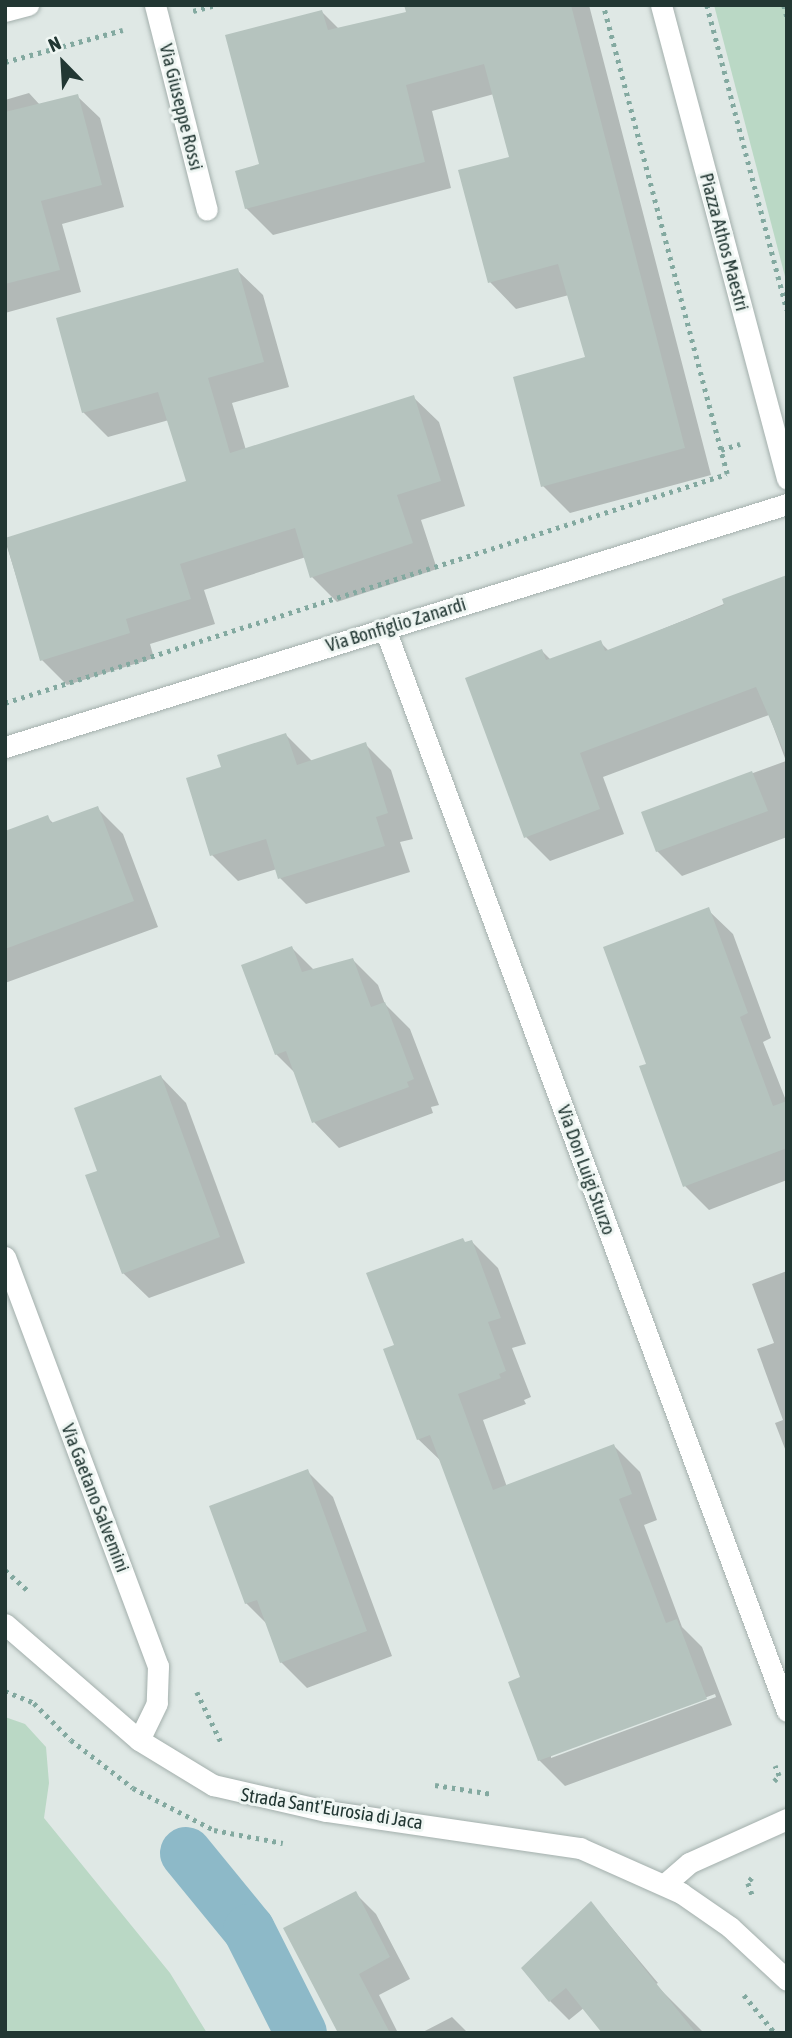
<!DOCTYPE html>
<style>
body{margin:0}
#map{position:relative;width:792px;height:2038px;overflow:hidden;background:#dfe8e5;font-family:"Asap Condensed",sans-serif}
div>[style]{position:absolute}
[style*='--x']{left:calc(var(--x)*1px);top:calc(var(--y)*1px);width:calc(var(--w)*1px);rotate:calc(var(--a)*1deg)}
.green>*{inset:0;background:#bad8c5}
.shadow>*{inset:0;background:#0003}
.canal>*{height:52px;margin:-26px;padding:0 26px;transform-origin:26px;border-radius:26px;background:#8db9c8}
.building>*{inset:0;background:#b5c3be}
.path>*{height:4.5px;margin-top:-2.25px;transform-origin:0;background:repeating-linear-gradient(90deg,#83a9a0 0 3.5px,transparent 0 8.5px)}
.roads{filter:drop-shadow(0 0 2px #a3afac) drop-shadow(0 0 2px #a3afac)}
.street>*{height:21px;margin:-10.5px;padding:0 10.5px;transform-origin:10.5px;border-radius:10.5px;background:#fff}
span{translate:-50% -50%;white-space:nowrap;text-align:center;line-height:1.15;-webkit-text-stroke:6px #eff6f3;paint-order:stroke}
.street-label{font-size:19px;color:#223733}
.frame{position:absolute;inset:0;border:7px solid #223733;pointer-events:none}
.north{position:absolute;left:28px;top:28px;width:70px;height:70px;-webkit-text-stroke:5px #eff6f3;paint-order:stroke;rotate:336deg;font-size:19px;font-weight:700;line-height:28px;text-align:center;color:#223733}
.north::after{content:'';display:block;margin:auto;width:24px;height:32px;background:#223733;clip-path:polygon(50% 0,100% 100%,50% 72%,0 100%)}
</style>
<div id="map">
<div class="green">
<i style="clip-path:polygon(714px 5px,787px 5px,787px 284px)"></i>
<i style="clip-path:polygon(5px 1717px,25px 1724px,46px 1747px,49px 1783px,44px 1818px,170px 1973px,207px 2033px,5px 2033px)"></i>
</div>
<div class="shadow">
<i style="clip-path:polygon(406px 5px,589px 5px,711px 475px,570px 513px,543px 486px,587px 359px,569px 295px,516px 309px,490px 282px,511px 158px,494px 94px,432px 111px,451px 188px,273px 235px,246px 208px,322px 12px,339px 29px,408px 14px)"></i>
<i style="clip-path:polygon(29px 93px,40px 105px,77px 96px,100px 118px,124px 207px,62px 224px,81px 292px,5px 313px,5px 100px)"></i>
<i style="clip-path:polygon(237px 270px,263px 295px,289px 387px,232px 403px,246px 450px,413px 397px,439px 422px,465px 506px,421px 520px,437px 569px,337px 602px,312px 577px,306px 557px,204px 590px,215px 624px,150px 644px,154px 658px,67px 685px,42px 660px,5px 540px,189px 483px,169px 420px,108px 437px,83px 412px)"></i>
<i style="clip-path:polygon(787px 578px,787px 837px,682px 876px,657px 851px,644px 813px,786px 761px,769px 715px,603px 777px,624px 834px,550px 861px,526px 837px,542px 651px,551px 660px,600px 642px,609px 651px)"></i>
<i style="clip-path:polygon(286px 735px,312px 761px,365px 744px,391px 770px,413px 839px,400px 842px,410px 872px,306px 904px,280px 878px,277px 869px,238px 881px,212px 855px,223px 768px)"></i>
<i style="clip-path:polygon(97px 808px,123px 834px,158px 927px,5px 983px,5px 833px,47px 817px,54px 824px)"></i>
<i style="clip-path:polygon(708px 910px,733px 934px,771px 1038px,763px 1042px,787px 1103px,787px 1180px,709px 1210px,685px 1186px,649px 1065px)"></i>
<i style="clip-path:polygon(292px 948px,314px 970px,352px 959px,378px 985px,385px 1004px,410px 1029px,439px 1105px,431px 1107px,433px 1113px,339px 1148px,314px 1122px,296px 1074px,276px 1054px)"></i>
<i style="clip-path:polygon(161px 1077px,186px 1103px,245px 1263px,149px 1298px,123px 1273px,99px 1172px)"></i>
<i style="clip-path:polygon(evenodd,472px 1242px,498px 1268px,526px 1344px,512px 1348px,531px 1397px,524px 1400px,526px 1404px,483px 1420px,507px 1487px,614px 1446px,640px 1472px,657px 1520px,644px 1525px,682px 1627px,702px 1647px,732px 1725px,565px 1786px,539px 1760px,522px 1678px,443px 1463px,418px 1439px,396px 1346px,472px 1242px,715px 1694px,716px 1697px,551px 1758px,551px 1755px,715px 1694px)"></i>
<i style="clip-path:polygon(787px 1271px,787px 1454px,775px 1423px,783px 1420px,757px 1349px,774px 1343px,752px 1284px)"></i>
<i style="clip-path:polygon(307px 1471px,333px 1497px,392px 1656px,307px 1688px,281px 1662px,268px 1625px,246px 1603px)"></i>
<i style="clip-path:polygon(355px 1893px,376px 1914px,410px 1979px,379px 1995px,398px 2033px,340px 2033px)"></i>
<i style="clip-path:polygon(591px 1903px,658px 1983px,594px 2016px,585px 2007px,569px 2020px,550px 2001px)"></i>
<i style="clip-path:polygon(656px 1985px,704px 2033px,605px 2033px)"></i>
<i style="clip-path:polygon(452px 2017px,468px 2033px,421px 2033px)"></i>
</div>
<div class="canal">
<i style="--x:186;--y:1853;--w:99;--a:50.7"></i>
<i style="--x:249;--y:1930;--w:115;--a:63.2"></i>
</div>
<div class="building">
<i style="clip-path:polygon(404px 5px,571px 5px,685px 448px,541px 487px,513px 377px,585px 357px,558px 264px,488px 283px,458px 170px,509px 157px,484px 64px,406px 85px,425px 162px,245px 209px,235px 171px,259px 164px,225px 35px,322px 10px,328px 30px,406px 12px)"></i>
<i style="clip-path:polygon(78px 94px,102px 185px,41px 201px,60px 270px,5px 284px,5px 112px)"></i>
<i style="clip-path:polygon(238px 268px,264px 362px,208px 378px,230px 453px,414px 395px,441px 481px,397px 495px,413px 543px,310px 578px,295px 528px,180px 564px,191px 599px,126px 619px,130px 633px,40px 661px,5px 538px,186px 481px,158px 392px,82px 413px,56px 318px)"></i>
<i style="clip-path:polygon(787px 575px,787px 758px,756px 687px,580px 753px,600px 809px,524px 838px,465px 678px,542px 649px,546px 660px,601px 640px,605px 651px,724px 605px,722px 599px)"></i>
<i style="clip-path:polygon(286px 733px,297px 765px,366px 742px,388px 813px,376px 817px,385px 846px,278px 879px,266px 839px,210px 856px,186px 778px,221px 767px,217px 755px)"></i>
<i style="clip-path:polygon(752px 771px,768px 811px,656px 852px,641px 812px)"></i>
<i style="clip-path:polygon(98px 806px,134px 901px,5px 949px,5px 831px,48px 815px,51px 823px)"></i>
<i style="clip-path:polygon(709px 907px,748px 1013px,740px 1017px,773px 1106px,787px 1101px,787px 1148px,683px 1187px,639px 1066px,646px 1064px,603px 947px)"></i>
<i style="clip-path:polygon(292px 946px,302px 972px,353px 958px,371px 1007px,385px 1002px,414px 1079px,407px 1082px,409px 1087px,312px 1123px,286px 1051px,275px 1055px,241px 965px)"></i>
<i style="clip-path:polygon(161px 1075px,220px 1237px,122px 1274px,85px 1175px,97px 1171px,74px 1108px)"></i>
<i style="clip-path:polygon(463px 1238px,465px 1242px,472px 1240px,501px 1318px,488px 1322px,506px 1371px,499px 1374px,501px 1378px,458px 1394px,493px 1490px,614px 1444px,632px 1494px,619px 1499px,666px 1623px,677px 1619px,707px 1699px,538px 1761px,508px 1682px,520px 1677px,430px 1435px,417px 1440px,383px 1349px,394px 1345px,366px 1273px)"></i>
<i style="clip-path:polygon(308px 1469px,367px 1631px,280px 1663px,257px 1600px,245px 1604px,209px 1506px)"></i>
<i style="clip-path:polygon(356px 1891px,390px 1957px,359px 1974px,390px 2033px,338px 2033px,283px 1928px)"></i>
<i style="clip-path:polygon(591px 1901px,623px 1942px,696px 2033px,602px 2033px,566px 1988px,549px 2002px,521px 1968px)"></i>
</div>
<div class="path">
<i style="--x:707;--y:5;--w:315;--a:75.3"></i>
<i style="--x:784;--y:5;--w:12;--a:76"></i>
<i style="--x:193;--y:11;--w:23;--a:-15"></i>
<i style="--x:5;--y:62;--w:122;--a:-15.2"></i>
<i style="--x:721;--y:450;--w:20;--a:-18"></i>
<i style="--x:5;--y:703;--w:757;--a:-17.6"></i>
<i style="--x:727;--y:474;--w:485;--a:-104.8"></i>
<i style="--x:5;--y:1570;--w:31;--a:42"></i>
<i style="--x:5;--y:1691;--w:31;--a:22"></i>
<i style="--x:34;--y:1703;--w:52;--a:45"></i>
<i style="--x:71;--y:1740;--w:78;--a:37.7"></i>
<i style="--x:133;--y:1788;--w:91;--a:27.4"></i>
<i style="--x:214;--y:1830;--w:70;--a:10.7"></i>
<i style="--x:197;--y:1692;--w:58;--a:64.3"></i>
<i style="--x:774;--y:1781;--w:7;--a:-45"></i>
<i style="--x:779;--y:1776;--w:11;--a:-112"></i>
<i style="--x:435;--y:1785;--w:58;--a:9"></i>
<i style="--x:752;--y:1878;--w:6;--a:129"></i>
<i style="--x:748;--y:1883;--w:12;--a:70"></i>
<i style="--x:744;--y:1995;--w:49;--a:50.8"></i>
</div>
<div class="roads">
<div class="street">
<i style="--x:155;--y:5;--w:211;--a:75.8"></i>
<i style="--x:661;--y:5;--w:490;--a:75.1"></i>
<i style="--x:5;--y:11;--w:24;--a:-15"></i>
<i style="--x:385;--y:629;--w:1154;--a:69.62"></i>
<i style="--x:5;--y:747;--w:819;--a:-17.26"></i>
<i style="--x:5;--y:1257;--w:437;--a:69.5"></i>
<i style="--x:158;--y:1666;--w:37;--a:92"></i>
<i style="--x:157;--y:1703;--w:41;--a:115.9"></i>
<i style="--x:5;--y:1624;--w:177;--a:40.9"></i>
<i style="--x:139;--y:1740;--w:87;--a:31.3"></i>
<i style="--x:213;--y:1785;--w:116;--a:13"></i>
<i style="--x:326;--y:1811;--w:257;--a:8.3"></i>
<i style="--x:580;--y:1848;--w:111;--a:24"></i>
<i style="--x:681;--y:1893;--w:60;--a:34.8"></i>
<i style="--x:730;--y:1927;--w:78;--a:42.9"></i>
<i style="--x:665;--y:1884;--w:32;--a:-41"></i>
<i style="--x:689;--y:1863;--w:107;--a:-24.2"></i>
</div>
</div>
<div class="street-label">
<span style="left:181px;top:107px;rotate:76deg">Via Giuseppe Rossi</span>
<span style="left:724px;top:242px;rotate:75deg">Piazza Athos Maestri</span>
<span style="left:396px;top:625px;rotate:-17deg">Via Bonfiglio Zanardi</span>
<span style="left:586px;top:1170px;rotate:70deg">Via Don Luigi Sturzo</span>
<span style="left:95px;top:1498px;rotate:69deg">Via Gaetano Salvemini</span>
<span style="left:332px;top:1809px;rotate:9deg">Strada Sant'Eurosia di Jaca</span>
</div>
<div class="frame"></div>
<div class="north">N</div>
</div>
